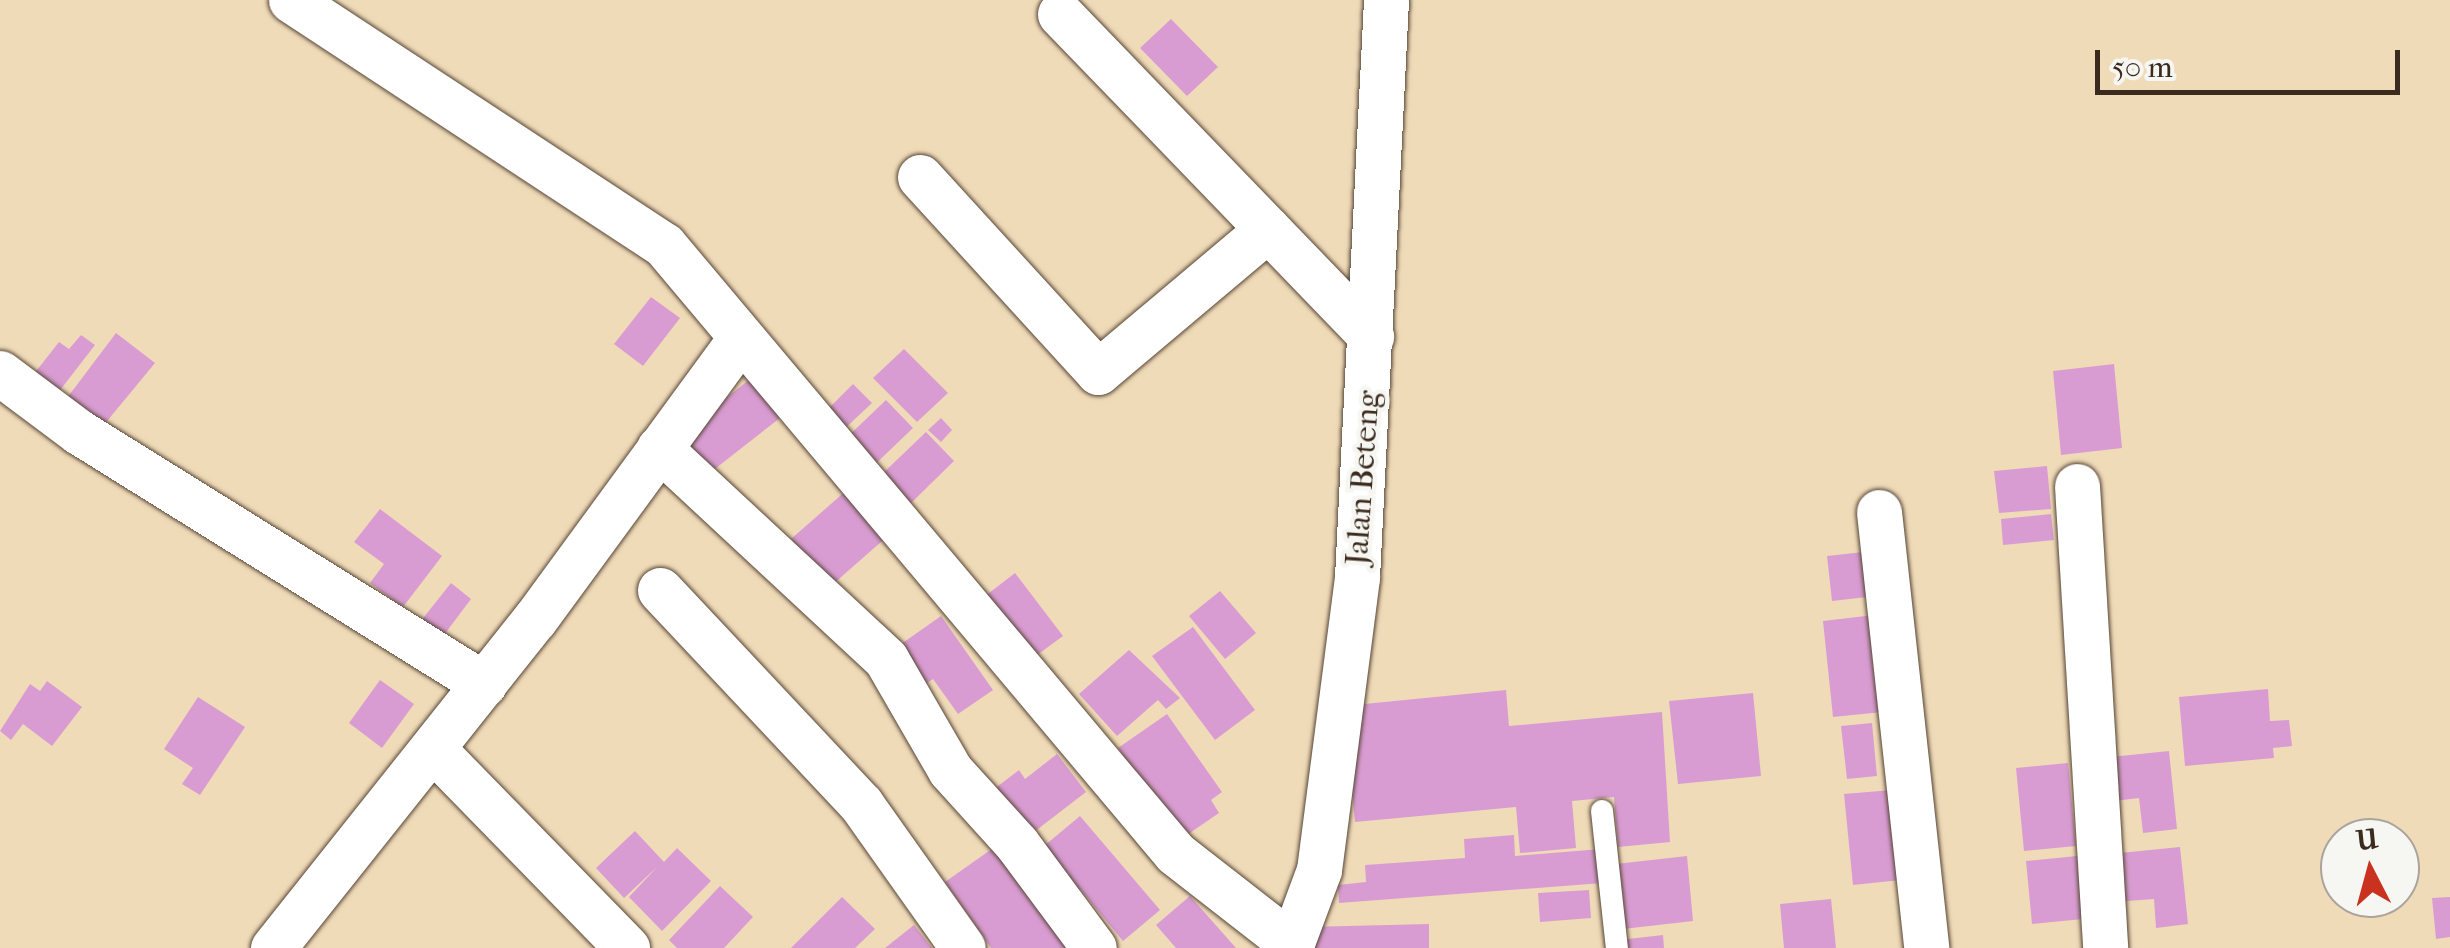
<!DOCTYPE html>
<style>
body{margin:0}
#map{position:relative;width:2450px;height:948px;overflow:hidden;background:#f0dbb9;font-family:"IM FELL French Canon",serif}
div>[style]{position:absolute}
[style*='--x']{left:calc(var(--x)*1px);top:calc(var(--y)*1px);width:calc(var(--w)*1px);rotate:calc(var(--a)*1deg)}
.building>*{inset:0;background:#d99cd2}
.roads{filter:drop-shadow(0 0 2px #564535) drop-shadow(0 0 2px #564535)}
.service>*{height:22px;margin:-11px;padding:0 11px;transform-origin:11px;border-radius:11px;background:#fff}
.minor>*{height:45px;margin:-22.5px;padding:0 22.5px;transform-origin:22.5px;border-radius:22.5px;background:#fff}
span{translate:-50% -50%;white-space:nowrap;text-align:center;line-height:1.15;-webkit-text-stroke:9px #f6f6f2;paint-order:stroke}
.street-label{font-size:32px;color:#3b2a1e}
.north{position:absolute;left:2320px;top:818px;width:100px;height:100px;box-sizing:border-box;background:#f6f6f2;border:2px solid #aba49d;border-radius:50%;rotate:354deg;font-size:28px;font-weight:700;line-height:40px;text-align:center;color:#3b2a1e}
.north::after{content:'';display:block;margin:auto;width:35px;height:45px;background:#c8321e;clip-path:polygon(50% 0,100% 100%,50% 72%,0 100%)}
.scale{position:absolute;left:2095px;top:50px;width:305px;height:45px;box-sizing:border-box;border:5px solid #3b2a1e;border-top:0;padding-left:12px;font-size:30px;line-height:35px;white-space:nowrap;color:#3b2a1e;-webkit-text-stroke:8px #f6f6f2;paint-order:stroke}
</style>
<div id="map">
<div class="building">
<i style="clip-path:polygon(1171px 19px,1218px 67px,1187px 96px,1140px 48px)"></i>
<i style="clip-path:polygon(651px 297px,680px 318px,643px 366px,614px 344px)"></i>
<i style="clip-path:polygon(116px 333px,155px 363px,103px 426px,67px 398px)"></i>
<i style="clip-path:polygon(81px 335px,95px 345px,54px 398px,30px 379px,59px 342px,69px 349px)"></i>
<i style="clip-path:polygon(904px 349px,948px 393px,917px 422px,873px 378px)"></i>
<i style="clip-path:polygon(2114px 364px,2122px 448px,2061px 455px,2053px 371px)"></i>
<i style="clip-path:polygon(749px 380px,780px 418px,711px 472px,681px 433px)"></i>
<i style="clip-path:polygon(853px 384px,872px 403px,840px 433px,822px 415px)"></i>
<i style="clip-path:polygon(886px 400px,913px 428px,867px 472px,840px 444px)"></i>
<i style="clip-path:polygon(941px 418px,952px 430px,941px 442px,928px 430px)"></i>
<i style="clip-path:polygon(926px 432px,954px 461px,908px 506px,880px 476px)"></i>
<i style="clip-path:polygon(2047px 466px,2051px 509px,1999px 513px,1994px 471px)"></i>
<i style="clip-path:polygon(848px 489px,889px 535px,832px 585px,791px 539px)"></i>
<i style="clip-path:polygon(380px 509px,442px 556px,403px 607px,370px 583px,384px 564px,354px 542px)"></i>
<i style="clip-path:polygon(2051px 514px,2054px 540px,2003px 545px,2001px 519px)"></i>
<i style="clip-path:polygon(1872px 551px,1876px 596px,1832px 601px,1827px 556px)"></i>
<i style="clip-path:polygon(1015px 573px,1063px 636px,1018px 669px,971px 607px)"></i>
<i style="clip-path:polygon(451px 583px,471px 599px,441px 639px,420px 622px)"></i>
<i style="clip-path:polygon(1220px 591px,1256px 633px,1225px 659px,1189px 616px)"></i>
<i style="clip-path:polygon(1883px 614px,1892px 711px,1833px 717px,1823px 621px)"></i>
<i style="clip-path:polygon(941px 616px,993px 690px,958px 714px,933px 679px,921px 687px,894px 649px)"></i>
<i style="clip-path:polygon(1193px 627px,1255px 710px,1215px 740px,1152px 656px)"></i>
<i style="clip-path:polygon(1129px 650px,1180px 698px,1166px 709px,1158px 700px,1117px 736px,1079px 694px)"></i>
<i style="clip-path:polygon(380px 680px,414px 704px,382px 748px,349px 723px)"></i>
<i style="clip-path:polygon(47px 681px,82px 707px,52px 746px,23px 724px,11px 740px,0 731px,30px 684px,40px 691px)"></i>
<i style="clip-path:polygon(2268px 689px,2270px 721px,2289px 720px,2292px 746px,2273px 748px,2274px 758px,2185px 766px,2179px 697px)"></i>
<i style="clip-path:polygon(1506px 690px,1509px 726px,1662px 712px,1670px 842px,1618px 847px,1614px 797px,1572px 801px,1576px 848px,1520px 853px,1516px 807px,1355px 822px,1344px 706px)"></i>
<i style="clip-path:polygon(1753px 693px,1761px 776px,1678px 784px,1669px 701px)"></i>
<i style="clip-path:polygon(198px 697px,245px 727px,200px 795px,182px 784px,193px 768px,164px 749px)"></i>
<i style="clip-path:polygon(1167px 714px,1222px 792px,1211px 800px,1219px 813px,1181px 839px,1118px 748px)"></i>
<i style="clip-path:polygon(1872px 723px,1877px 776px,1847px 779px,1841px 726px)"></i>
<i style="clip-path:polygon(2169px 751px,2177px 829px,2143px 833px,2139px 798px,2106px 802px,2101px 758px)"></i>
<i style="clip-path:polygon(1057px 754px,1086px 792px,1021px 842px,985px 796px,1019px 770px,1025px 779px)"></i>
<i style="clip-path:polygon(2068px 763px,2076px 846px,2024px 851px,2016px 768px)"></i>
<i style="clip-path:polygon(1892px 790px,1901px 880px,1853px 885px,1844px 794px)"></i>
<i style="clip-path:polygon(1080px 816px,1160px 910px,1123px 941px,1080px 889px,1068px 899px,1032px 856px)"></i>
<i style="clip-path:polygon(635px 831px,664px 862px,677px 848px,711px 881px,662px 931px,629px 897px,657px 867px,624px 898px,596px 868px)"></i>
<i style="clip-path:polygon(1514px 835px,1515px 856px,1601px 849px,1603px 883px,1339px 903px,1338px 885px,1366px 882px,1365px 865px,1465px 858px,1464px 839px)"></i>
<i style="clip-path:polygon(1006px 839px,1078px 948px,991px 948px,945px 882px)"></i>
<i style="clip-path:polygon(2180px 847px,2188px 924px,2156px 928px,2154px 899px,2114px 902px,2110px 854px)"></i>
<i style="clip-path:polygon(1687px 856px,1693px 921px,1623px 929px,1616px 864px)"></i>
<i style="clip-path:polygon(2077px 856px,2083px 919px,2032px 924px,2026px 861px)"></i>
<i style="clip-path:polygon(720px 886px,753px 917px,724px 948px,677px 948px,669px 940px)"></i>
<i style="clip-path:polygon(1589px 890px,1591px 918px,1540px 922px,1538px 893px)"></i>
<i style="clip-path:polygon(1190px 896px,1236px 948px,1176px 948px,1156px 925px)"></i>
<i style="clip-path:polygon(842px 897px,875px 929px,855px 948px,791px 948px)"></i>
<i style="clip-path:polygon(2450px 897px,2450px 937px,2436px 939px,2432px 898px)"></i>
<i style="clip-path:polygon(1831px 899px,1836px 948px,1784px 948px,1780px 904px)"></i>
<i style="clip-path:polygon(1429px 924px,1429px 948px,1306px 948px,1306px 927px)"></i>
<i style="clip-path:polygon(914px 925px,932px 948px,885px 948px)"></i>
<i style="clip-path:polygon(1663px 935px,1664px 948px,1620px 948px,1619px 940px)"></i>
</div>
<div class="roads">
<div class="service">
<i style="--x:1602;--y:811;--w:138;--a:83.8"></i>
</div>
<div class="minor">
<i style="--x:291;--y:0;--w:446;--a:33.3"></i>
<i style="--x:664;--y:245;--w:794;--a:49.95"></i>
<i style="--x:1175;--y:853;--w:148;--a:37.9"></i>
<i style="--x:1060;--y:14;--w:448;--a:46"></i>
<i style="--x:920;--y:177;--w:264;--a:47.6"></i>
<i style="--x:1098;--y:372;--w:222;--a:-40.1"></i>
<i style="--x:0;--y:373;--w:99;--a:36.8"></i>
<i style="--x:79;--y:432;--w:477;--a:31.9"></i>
<i style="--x:659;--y:448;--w:310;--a:42.9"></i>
<i style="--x:886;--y:659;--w:128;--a:60"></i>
<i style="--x:950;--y:770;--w:100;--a:47.8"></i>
<i style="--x:1017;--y:844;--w:129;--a:53.5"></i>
<i style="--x:2077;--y:486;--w:463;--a:86.5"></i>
<i style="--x:1879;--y:512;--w:439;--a:83.8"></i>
<i style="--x:660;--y:590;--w:294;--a:46.8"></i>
<i style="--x:861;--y:804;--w:176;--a:54.7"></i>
<i style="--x:433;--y:749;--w:278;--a:45.7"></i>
<i style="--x:273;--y:948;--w:421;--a:-51.5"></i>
<i style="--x:535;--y:619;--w:346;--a:-53.8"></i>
<i style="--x:1290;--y:948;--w:83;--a:-69.6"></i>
<i style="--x:1319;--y:870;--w:295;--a:-82.6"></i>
<i style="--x:1357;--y:577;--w:578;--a:-87.12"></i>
</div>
</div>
<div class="street-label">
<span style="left:1363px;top:478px;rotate:-86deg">Jalan Beteng</span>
</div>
<div class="north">U</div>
<div class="scale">50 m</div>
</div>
